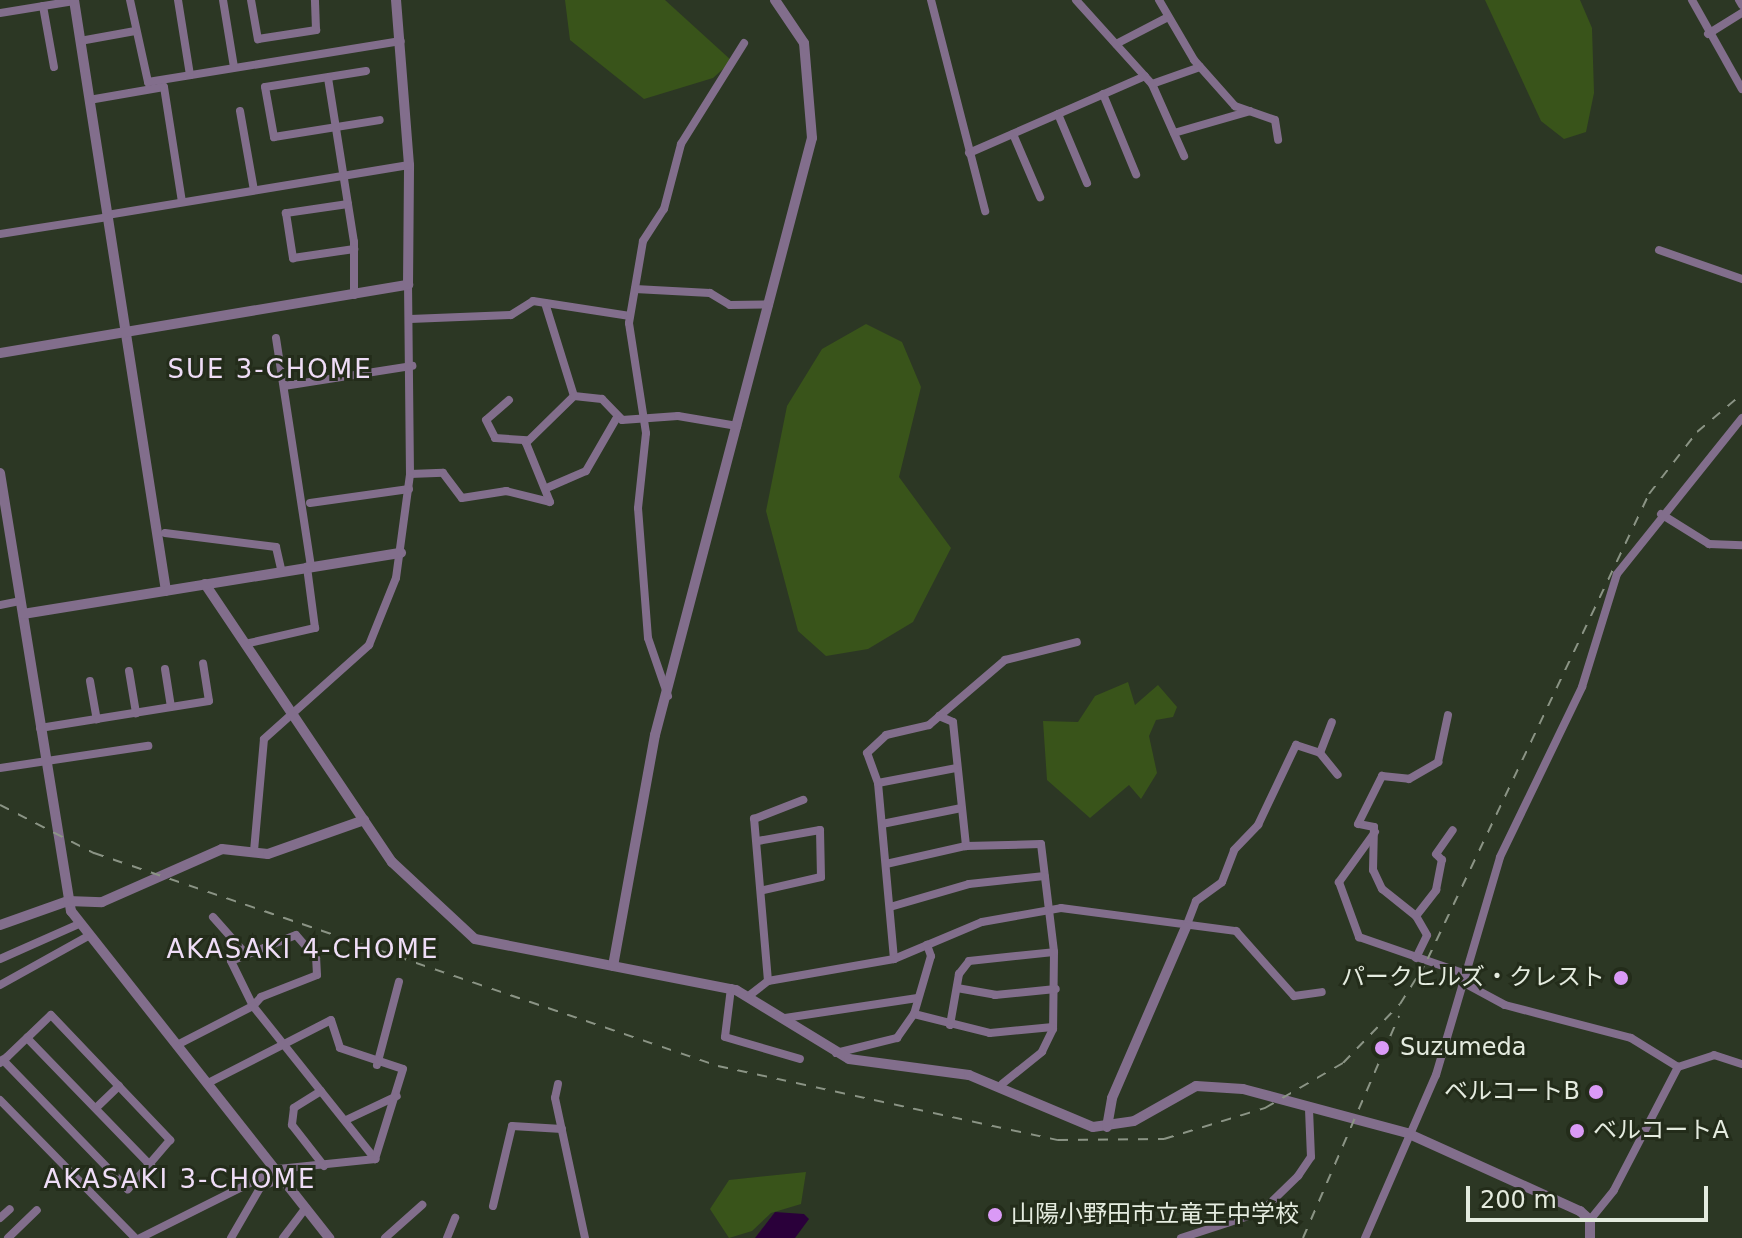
<!DOCTYPE html>
<meta charset="utf-8">
<style>
body{margin:0}
#map{position:relative;width:1742px;height:1238px;overflow:hidden;background:#2c3724;font-family:"DejaVu Sans","Noto Sans JP",sans-serif}
div>[style]{position:absolute}
[style*='--x']{left:calc(var(--x)*1px);top:calc(var(--y)*1px);width:calc(var(--w)*1px);rotate:calc(var(--a)*1deg)}
.green>*{inset:0;background:#39541a}
.water>*{inset:0;background:#2a003a}
.minor>*{height:8px;margin:-4px;padding:0 4px;transform-origin:4px;border-radius:4px;background:#826e8c}
.tertiary>*{height:10px;margin:-5px;padding:0 5px;transform-origin:5px;border-radius:5px;background:#826e8c}
.rail>*{height:2px;margin-top:-1px;transform-origin:0;background:repeating-linear-gradient(90deg,#8b9485 0 10px,transparent 0 20px)}
.dots>*{width:22px;height:22px;translate:-50% -50%;box-sizing:border-box;border:4px solid #232c1a;border-radius:50%}
span{translate:-50% -50%;white-space:nowrap;text-align:center;line-height:1.15;-webkit-text-stroke:6px #232c1a;paint-order:stroke}
.poi-label{font-size:24px;color:#e4ebdf}
.right{translate:-100% -50%;text-align:right}
.left{translate:0 -50%;text-align:left}
.neighbourhood-label{font-size:26px;color:#efddf7;letter-spacing:2px}
.scale{position:absolute;left:1466px;top:1186px;width:242px;height:36px;box-sizing:border-box;border:4px solid #e4ebdf;border-top:0;padding-left:10px;font-size:24px;line-height:28px;white-space:nowrap;color:#e4ebdf;-webkit-text-stroke:6px #232c1a;paint-order:stroke}
</style>
<div id="map">
<div class="green">
<i style="clip-path:polygon(565px 0,665px 0,732px 61px,713px 78px,644px 99px,570px 40px)"></i>
<i style="clip-path:polygon(1485px 0,1580px 0,1592px 28px,1594px 93px,1586px 132px,1564px 139px,1541px 121px)"></i>
<i style="clip-path:polygon(866px 324px,902px 342px,921px 387px,899px 477px,951px 548px,913px 622px,868px 649px,826px 656px,798px 631px,766px 511px,787px 406px,822px 349px)"></i>
<i style="clip-path:polygon(1128px 682px,1135px 705px,1158px 685px,1177px 707px,1173px 717px,1156px 720px,1149px 736px,1157px 773px,1141px 799px,1129px 785px,1090px 818px,1047px 780px,1043px 721px,1078px 722px,1095px 696px)"></i>
<i style="clip-path:polygon(806px 1172px,801px 1204px,771px 1213px,752px 1231px,729px 1238px,710px 1209px,729px 1180px)"></i>
</div>
<div class="water">
<i style="clip-path:polygon(775px 1212px,804px 1214px,809px 1219px,795px 1238px,755px 1238px)"></i>
</div>
<div class="minor">
<i style="--x:130;--y:0;--w:84;--a:77.6"></i>
<i style="--x:148;--y:82;--w:256;--a:-9.2"></i>
<i style="--x:178;--y:0;--w:76;--a:80.9"></i>
<i style="--x:223;--y:0;--w:68;--a:80.7"></i>
<i style="--x:251;--y:0;--w:40;--a:80"></i>
<i style="--x:258;--y:39;--w:59;--a:-8.8"></i>
<i style="--x:316;--y:30;--w:30;--a:-92"></i>
<i style="--x:931;--y:0;--w:218;--a:75.6"></i>
<i style="--x:1076;--y:0;--w:113;--a:47.9"></i>
<i style="--x:1152;--y:84;--w:79;--a:66"></i>
<i style="--x:1159;--y:0;--w:69;--a:59.7"></i>
<i style="--x:1194;--y:60;--w:62;--a:48.3"></i>
<i style="--x:1235;--y:106;--w:42;--a:19.3"></i>
<i style="--x:1275;--y:120;--w:20;--a:81"></i>
<i style="--x:1692;--y:0;--w:102;--a:60.7"></i>
<i style="--x:1739;--y:0;--w:6;--a:59"></i>
<i style="--x:43;--y:6;--w:62;--a:79.8"></i>
<i style="--x:0;--y:13;--w:75;--a:-9.2"></i>
<i style="--x:1708;--y:34;--w:40;--a:-32"></i>
<i style="--x:80;--y:41;--w:56;--a:-10.3"></i>
<i style="--x:1116;--y:44;--w:59;--a:-27.4"></i>
<i style="--x:366;--y:71;--w:102;--a:171"></i>
<i style="--x:265;--y:87;--w:51;--a:79.8"></i>
<i style="--x:274;--y:137;--w:107;--a:-9.1"></i>
<i style="--x:328;--y:78;--w:166;--a:81"></i>
<i style="--x:354;--y:242;--w:53;--a:90"></i>
<i style="--x:1152;--y:84;--w:51;--a:-19.5"></i>
<i style="--x:1103;--y:94;--w:87;--a:67.6"></i>
<i style="--x:89;--y:100;--w:76;--a:-9.8"></i>
<i style="--x:164;--y:87;--w:116;--a:81.1"></i>
<i style="--x:240;--y:111;--w:80;--a:80"></i>
<i style="--x:1058;--y:114;--w:75;--a:67.2"></i>
<i style="--x:1174;--y:133;--w:79;--a:-16.1"></i>
<i style="--x:1013;--y:134;--w:69;--a:66.8"></i>
<i style="--x:969;--y:153;--w:192;--a:-23.6"></i>
<i style="--x:348;--y:204;--w:63;--a:171.7"></i>
<i style="--x:286;--y:213;--w:46;--a:81.2"></i>
<i style="--x:293;--y:258;--w:62;--a:-8.4"></i>
<i style="--x:107;--y:215;--w:306;--a:-9.4"></i>
<i style="--x:0;--y:234;--w:109;--a:-8.9"></i>
<i style="--x:1659;--y:250;--w:88;--a:19.3"></i>
<i style="--x:635;--y:289;--w:75;--a:3.1"></i>
<i style="--x:710;--y:293;--w:23;--a:31"></i>
<i style="--x:730;--y:305;--w:39;--a:-1"></i>
<i style="--x:545;--y:303;--w:97;--a:72.7"></i>
<i style="--x:410;--y:319;--w:101;--a:-2.3"></i>
<i style="--x:511;--y:315;--w:26;--a:-32"></i>
<i style="--x:533;--y:301;--w:98;--a:8.8"></i>
<i style="--x:276;--y:338;--w:232;--a:81.3"></i>
<i style="--x:284;--y:386;--w:130;--a:-8.9"></i>
<i style="--x:509;--y:400;--w:30;--a:139"></i>
<i style="--x:486;--y:420;--w:20;--a:63"></i>
<i style="--x:495;--y:438;--w:32;--a:4"></i>
<i style="--x:410;--y:474;--w:33;--a:-2"></i>
<i style="--x:443;--y:473;--w:31;--a:53"></i>
<i style="--x:462;--y:498;--w:45;--a:-9"></i>
<i style="--x:506;--y:491;--w:45;--a:14"></i>
<i style="--x:550;--y:502;--w:64;--a:-112.1"></i>
<i style="--x:526;--y:443;--w:67;--a:-44.4"></i>
<i style="--x:574;--y:396;--w:28;--a:6"></i>
<i style="--x:602;--y:399;--w:29;--a:46"></i>
<i style="--x:622;--y:420;--w:56;--a:-4.1"></i>
<i style="--x:678;--y:416;--w:60;--a:9.6"></i>
<i style="--x:549;--y:487;--w:40;--a:-23.4"></i>
<i style="--x:586;--y:471;--w:60;--a:-60"></i>
<i style="--x:310;--y:503;--w:100;--a:-8"></i>
<i style="--x:1661;--y:514;--w:57;--a:32"></i>
<i style="--x:1709;--y:544;--w:33;--a:2"></i>
<i style="--x:165;--y:533;--w:112;--a:7.2"></i>
<i style="--x:276;--y:547;--w:26;--a:77"></i>
<i style="--x:0;--y:605;--w:20;--a:-11"></i>
<i style="--x:245;--y:644;--w:72;--a:-12.9"></i>
<i style="--x:315;--y:628;--w:62;--a:-97.5"></i>
<i style="--x:165;--y:669;--w:38;--a:81"></i>
<i style="--x:129;--y:671;--w:43;--a:80.5"></i>
<i style="--x:90;--y:681;--w:39;--a:80"></i>
<i style="--x:668;--y:696;--w:61;--a:-109"></i>
<i style="--x:648;--y:638;--w:130;--a:-94.4"></i>
<i style="--x:638;--y:508;--w:75;--a:-83.9"></i>
<i style="--x:646;--y:433;--w:111;--a:-98.8"></i>
<i style="--x:629;--y:323;--w:83;--a:-80.3"></i>
<i style="--x:643;--y:241;--w:38;--a:-57"></i>
<i style="--x:664;--y:209;--w:67;--a:-75.3"></i>
<i style="--x:681;--y:144;--w:119;--a:-58"></i>
<i style="--x:939;--y:716;--w:15;--a:23"></i>
<i style="--x:953;--y:722;--w:125;--a:84"></i>
<i style="--x:40;--y:728;--w:171;--a:-9.1"></i>
<i style="--x:209;--y:701;--w:38;--a:-99"></i>
<i style="--x:1320;--y:753;--w:33;--a:-69"></i>
<i style="--x:0;--y:768;--w:150;--a:-8.5"></i>
<i style="--x:878;--y:783;--w:79;--a:-10.9"></i>
<i style="--x:882;--y:824;--w:81;--a:-11.4"></i>
<i style="--x:1375;--y:832;--w:62;--a:125.8"></i>
<i style="--x:1339;--y:882;--w:59;--a:70"></i>
<i style="--x:1359;--y:937;--w:113;--a:19.1"></i>
<i style="--x:758;--y:841;--w:63;--a:-10.1"></i>
<i style="--x:820;--y:830;--w:47;--a:88.8"></i>
<i style="--x:821;--y:877;--w:58;--a:167.2"></i>
<i style="--x:254;--y:851;--w:112;--a:-84.9"></i>
<i style="--x:264;--y:739;--w:141;--a:-41.8"></i>
<i style="--x:369;--y:645;--w:72;--a:-68.1"></i>
<i style="--x:396;--y:578;--w:105;--a:-82.3"></i>
<i style="--x:410;--y:474;--w:189;--a:-90.6"></i>
<i style="--x:886;--y:864;--w:82;--a:-12.7"></i>
<i style="--x:966;--y:846;--w:75;--a:-1.5"></i>
<i style="--x:1041;--y:844;--w:109;--a:83.1"></i>
<i style="--x:1054;--y:952;--w:77;--a:90.7"></i>
<i style="--x:1053;--y:1029;--w:25;--a:116"></i>
<i style="--x:1042;--y:1052;--w:51;--a:141.3"></i>
<i style="--x:890;--y:907;--w:82;--a:-16.2"></i>
<i style="--x:969;--y:884;--w:76;--a:-6"></i>
<i style="--x:1416;--y:916;--w:43;--a:-141.5"></i>
<i style="--x:1382;--y:889;--w:21;--a:-115"></i>
<i style="--x:1373;--y:870;--w:43;--a:-88.7"></i>
<i style="--x:1374;--y:827;--w:16;--a:-169"></i>
<i style="--x:1358;--y:824;--w:54;--a:-63.4"></i>
<i style="--x:1382;--y:776;--w:27;--a:6"></i>
<i style="--x:1409;--y:779;--w:34;--a:-30"></i>
<i style="--x:1438;--y:762;--w:48;--a:-78"></i>
<i style="--x:213;--y:917;--w:50;--a:48.3"></i>
<i style="--x:1186;--y:927;--w:28;--a:-69"></i>
<i style="--x:1196;--y:901;--w:32;--a:-36"></i>
<i style="--x:1222;--y:882;--w:34;--a:-69"></i>
<i style="--x:1234;--y:850;--w:35;--a:-46"></i>
<i style="--x:1258;--y:825;--w:89;--a:-64.6"></i>
<i style="--x:1296;--y:745;--w:25;--a:18"></i>
<i style="--x:1320;--y:753;--w:28;--a:51"></i>
<i style="--x:1416;--y:958;--w:25;--a:-64"></i>
<i style="--x:1427;--y:935;--w:22;--a:-120"></i>
<i style="--x:1416;--y:916;--w:33;--a:-52"></i>
<i style="--x:1436;--y:890;--w:31;--a:-79"></i>
<i style="--x:1442;--y:860;--w:8;--a:-135"></i>
<i style="--x:1436;--y:854;--w:29;--a:-55"></i>
<i style="--x:0;--y:959;--w:86;--a:-23.9"></i>
<i style="--x:894;--y:959;--w:177;--a:-95.2"></i>
<i style="--x:878;--y:783;--w:32;--a:-110"></i>
<i style="--x:867;--y:753;--w:26;--a:-43"></i>
<i style="--x:886;--y:735;--w:44;--a:-13.1"></i>
<i style="--x:929;--y:725;--w:100;--a:-40.5"></i>
<i style="--x:1005;--y:660;--w:74;--a:-14"></i>
<i style="--x:768;--y:981;--w:163;--a:-94.9"></i>
<i style="--x:754;--y:819;--w:53;--a:-21.2"></i>
<i style="--x:1466;--y:984;--w:44;--a:28.3"></i>
<i style="--x:1505;--y:1005;--w:130;--a:14.7"></i>
<i style="--x:1631;--y:1038;--w:55;--a:31.7"></i>
<i style="--x:0;--y:985;--w:101;--a:-29.1"></i>
<i style="--x:731;--y:988;--w:49;--a:97"></i>
<i style="--x:725;--y:1037;--w:78;--a:16.3"></i>
<i style="--x:957;--y:988;--w:39;--a:10"></i>
<i style="--x:995;--y:995;--w:61;--a:-5.6"></i>
<i style="--x:750;--y:995;--w:23;--a:-38"></i>
<i style="--x:768;--y:981;--w:128;--a:-9.9"></i>
<i style="--x:894;--y:959;--w:95;--a:-22.8"></i>
<i style="--x:982;--y:922;--w:80;--a:-10"></i>
<i style="--x:1061;--y:908;--w:177;--a:7.5"></i>
<i style="--x:1236;--y:931;--w:87;--a:48.3"></i>
<i style="--x:1294;--y:996;--w:28;--a:-8"></i>
<i style="--x:914;--y:1014;--w:78;--a:14"></i>
<i style="--x:990;--y:1033;--w:63;--a:-5.4"></i>
<i style="--x:785;--y:1018;--w:134;--a:-8.6"></i>
<i style="--x:950;--y:1025;--w:52;--a:-80"></i>
<i style="--x:959;--y:974;--w:16;--a:-52"></i>
<i style="--x:969;--y:961;--w:85;--a:-6"></i>
<i style="--x:27;--y:1038;--w:181;--a:45.9"></i>
<i style="--x:177;--y:1045;--w:85;--a:-27.2"></i>
<i style="--x:253;--y:1006;--w:12;--a:-48"></i>
<i style="--x:261;--y:997;--w:60;--a:-21.4"></i>
<i style="--x:317;--y:975;--w:17;--a:-93"></i>
<i style="--x:316;--y:958;--w:30;--a:-131"></i>
<i style="--x:296;--y:935;--w:70;--a:158.2"></i>
<i style="--x:231;--y:961;--w:50;--a:63.9"></i>
<i style="--x:253;--y:1006;--w:196;--a:51.4"></i>
<i style="--x:836;--y:1053;--w:63;--a:-13.8"></i>
<i style="--x:897;--y:1038;--w:29;--a:-55"></i>
<i style="--x:914;--y:1014;--w:60;--a:-73.7"></i>
<i style="--x:931;--y:956;--w:12;--a:-110"></i>
<i style="--x:0;--y:1063;--w:4;--a:-45"></i>
<i style="--x:3;--y:1060;--w:5;--a:-37"></i>
<i style="--x:7;--y:1057;--w:28;--a:-44"></i>
<i style="--x:27;--y:1038;--w:33;--a:-44"></i>
<i style="--x:51;--y:1015;--w:173;--a:46.4"></i>
<i style="--x:170;--y:1140;--w:65;--a:130.6"></i>
<i style="--x:128;--y:1189;--w:180;--a:-134.1"></i>
<i style="--x:377;--y:1065;--w:86;--a:-75.2"></i>
<i style="--x:208;--y:1083;--w:138;--a:-27.1"></i>
<i style="--x:331;--y:1020;--w:29;--a:72"></i>
<i style="--x:340;--y:1048;--w:66;--a:18.4"></i>
<i style="--x:403;--y:1069;--w:94;--a:107.3"></i>
<i style="--x:558;--y:1084;--w:14;--a:102"></i>
<i style="--x:555;--y:1098;--w:143;--a:77.9"></i>
<i style="--x:321;--y:1091;--w:32;--a:148"></i>
<i style="--x:294;--y:1108;--w:17;--a:97"></i>
<i style="--x:292;--y:1125;--w:52;--a:52"></i>
<i style="--x:0;--y:1100;--w:193;--a:45.6"></i>
<i style="--x:96;--y:1108;--w:32;--a:-44"></i>
<i style="--x:346;--y:1120;--w:56;--a:-25.2"></i>
<i style="--x:493;--y:1206;--w:82;--a:-76.6"></i>
<i style="--x:512;--y:1126;--w:50;--a:3.4"></i>
<i style="--x:0;--y:1218;--w:13;--a:-42"></i>
<i style="--x:1590;--y:1220;--w:38;--a:-51"></i>
<i style="--x:1614;--y:1190;--w:139;--a:-62.5"></i>
<i style="--x:1678;--y:1067;--w:38;--a:-18"></i>
<i style="--x:1714;--y:1055;--w:29;--a:18"></i>
<i style="--x:8;--y:1238;--w:40;--a:-44"></i>
<i style="--x:140;--y:1238;--w:154;--a:-26.6"></i>
<i style="--x:278;--y:1169;--w:98;--a:-5.9"></i>
<i style="--x:231;--y:1238;--w:58;--a:-59.9"></i>
<i style="--x:260;--y:1188;--w:25;--a:-26"></i>
<i style="--x:283;--y:1238;--w:38;--a:-53"></i>
<i style="--x:385;--y:1238;--w:50;--a:-41.7"></i>
<i style="--x:447;--y:1238;--w:22;--a:-68"></i>
<i style="--x:1181;--y:1238;--w:84;--a:-18"></i>
<i style="--x:1261;--y:1212;--w:52;--a:-44.2"></i>
<i style="--x:1298;--y:1176;--w:23;--a:-56"></i>
<i style="--x:1311;--y:1157;--w:48;--a:-92.4"></i>
<i style="--x:1365;--y:1238;--w:178;--a:-66.5"></i>
<i style="--x:1436;--y:1075;--w:227;--a:-73.6"></i>
<i style="--x:1500;--y:857;--w:189;--a:-64.2"></i>
<i style="--x:1582;--y:687;--w:118;--a:-72.8"></i>
<i style="--x:1617;--y:574;--w:200;--a:-51.3"></i>
</div>
<div class="tertiary">
<i style="--x:74;--y:0;--w:598;--a:81.15"></i>
<i style="--x:0;--y:353;--w:414;--a:-9.5"></i>
<i style="--x:408;--y:285;--w:120;--a:-89.5"></i>
<i style="--x:409;--y:165;--w:166;--a:-94.5"></i>
<i style="--x:0;--y:473;--w:444;--a:80.8"></i>
<i style="--x:71;--y:911;--w:417;--a:51.7"></i>
<i style="--x:205;--y:584;--w:335;--a:56.1"></i>
<i style="--x:392;--y:862;--w:113;--a:42.9"></i>
<i style="--x:475;--y:939;--w:266;--a:11.1"></i>
<i style="--x:736;--y:990;--w:132;--a:31.4"></i>
<i style="--x:849;--y:1059;--w:121;--a:7.6"></i>
<i style="--x:969;--y:1075;--w:134;--a:22.8"></i>
<i style="--x:1093;--y:1127;--w:41;--a:-8.3"></i>
<i style="--x:1134;--y:1121;--w:71;--a:-29.4"></i>
<i style="--x:1196;--y:1086;--w:47;--a:3.7"></i>
<i style="--x:1243;--y:1089;--w:170;--a:15"></i>
<i style="--x:1407;--y:1133;--w:190;--a:24.3"></i>
<i style="--x:1580;--y:1211;--w:13;--a:42"></i>
<i style="--x:1590;--y:1220;--w:18;--a:90"></i>
<i style="--x:23;--y:614;--w:383;--a:-9.2"></i>
<i style="--x:0;--y:925;--w:72;--a:-19.4"></i>
<i style="--x:68;--y:901;--w:34;--a:2"></i>
<i style="--x:102;--y:902;--w:131;--a:-23.8"></i>
<i style="--x:222;--y:849;--w:46;--a:6.2"></i>
<i style="--x:268;--y:854;--w:102;--a:-19.5"></i>
<i style="--x:613;--y:966;--w:235;--a:-79.7"></i>
<i style="--x:655;--y:735;--w:617;--a:-75.27"></i>
<i style="--x:812;--y:138;--w:95;--a:-94.8"></i>
<i style="--x:804;--y:43;--w:52;--a:-124"></i>
<i style="--x:1107;--y:1127;--w:29;--a:-80"></i>
<i style="--x:1112;--y:1098;--w:186;--a:-66.6"></i>
</div>
<div class="rail">
<i style="--x:0;--y:805;--w:106;--a:27.1"></i>
<i style="--x:94;--y:853;--w:659;--a:18.85"></i>
<i style="--x:718;--y:1066;--w:348;--a:12.3"></i>
<i style="--x:1058;--y:1140;--w:106;--a:-0.5"></i>
<i style="--x:1164;--y:1139;--w:106;--a:-17.1"></i>
<i style="--x:1265;--y:1108;--w:90;--a:-30"></i>
<i style="--x:1343;--y:1063;--w:82;--a:-46"></i>
<i style="--x:1400;--y:1004;--w:45;--a:-57.7"></i>
<i style="--x:1419;--y:977;--w:535;--a:-64.54"></i>
<i style="--x:1649;--y:494;--w:78;--a:-52.3"></i>
<i style="--x:1697;--y:432;--w:59;--a:-40.2"></i>
<i style="--x:1303;--y:1238;--w:242;--a:-66.6"></i>
</div>
<div class="dots">
<i style="left:1621px;top:978px;background:#da9af6"></i>
<i style="left:1382px;top:1048px;background:#da9af6"></i>
<i style="left:1596px;top:1092px;background:#da9af6"></i>
<i style="left:1577px;top:1131px;background:#da9af6"></i>
<i style="left:995px;top:1215px;background:#da9af6"></i>
</div>
<div class="poi-label">
<span class="right" style="left:1605px;top:978px">パークヒルズ・クレスト</span>
<span class="left" style="left:1400px;top:1048px">Suzumeda</span>
<span class="right" style="left:1580px;top:1092px">ベルコートB</span>
<span class="left" style="left:1593px;top:1131px">ベルコートA</span>
<span class="left" style="left:1011px;top:1215px">山陽小野田市立竜王中学校</span>
</div>
<div class="neighbourhood-label">
<span style="left:270px;top:370px">SUE 3-CHOME</span>
<span style="left:303px;top:950px">AKASAKI 4-CHOME</span>
<span style="left:180px;top:1180px">AKASAKI 3-CHOME</span>
</div>
<div class="scale">200 m</div>
</div>
